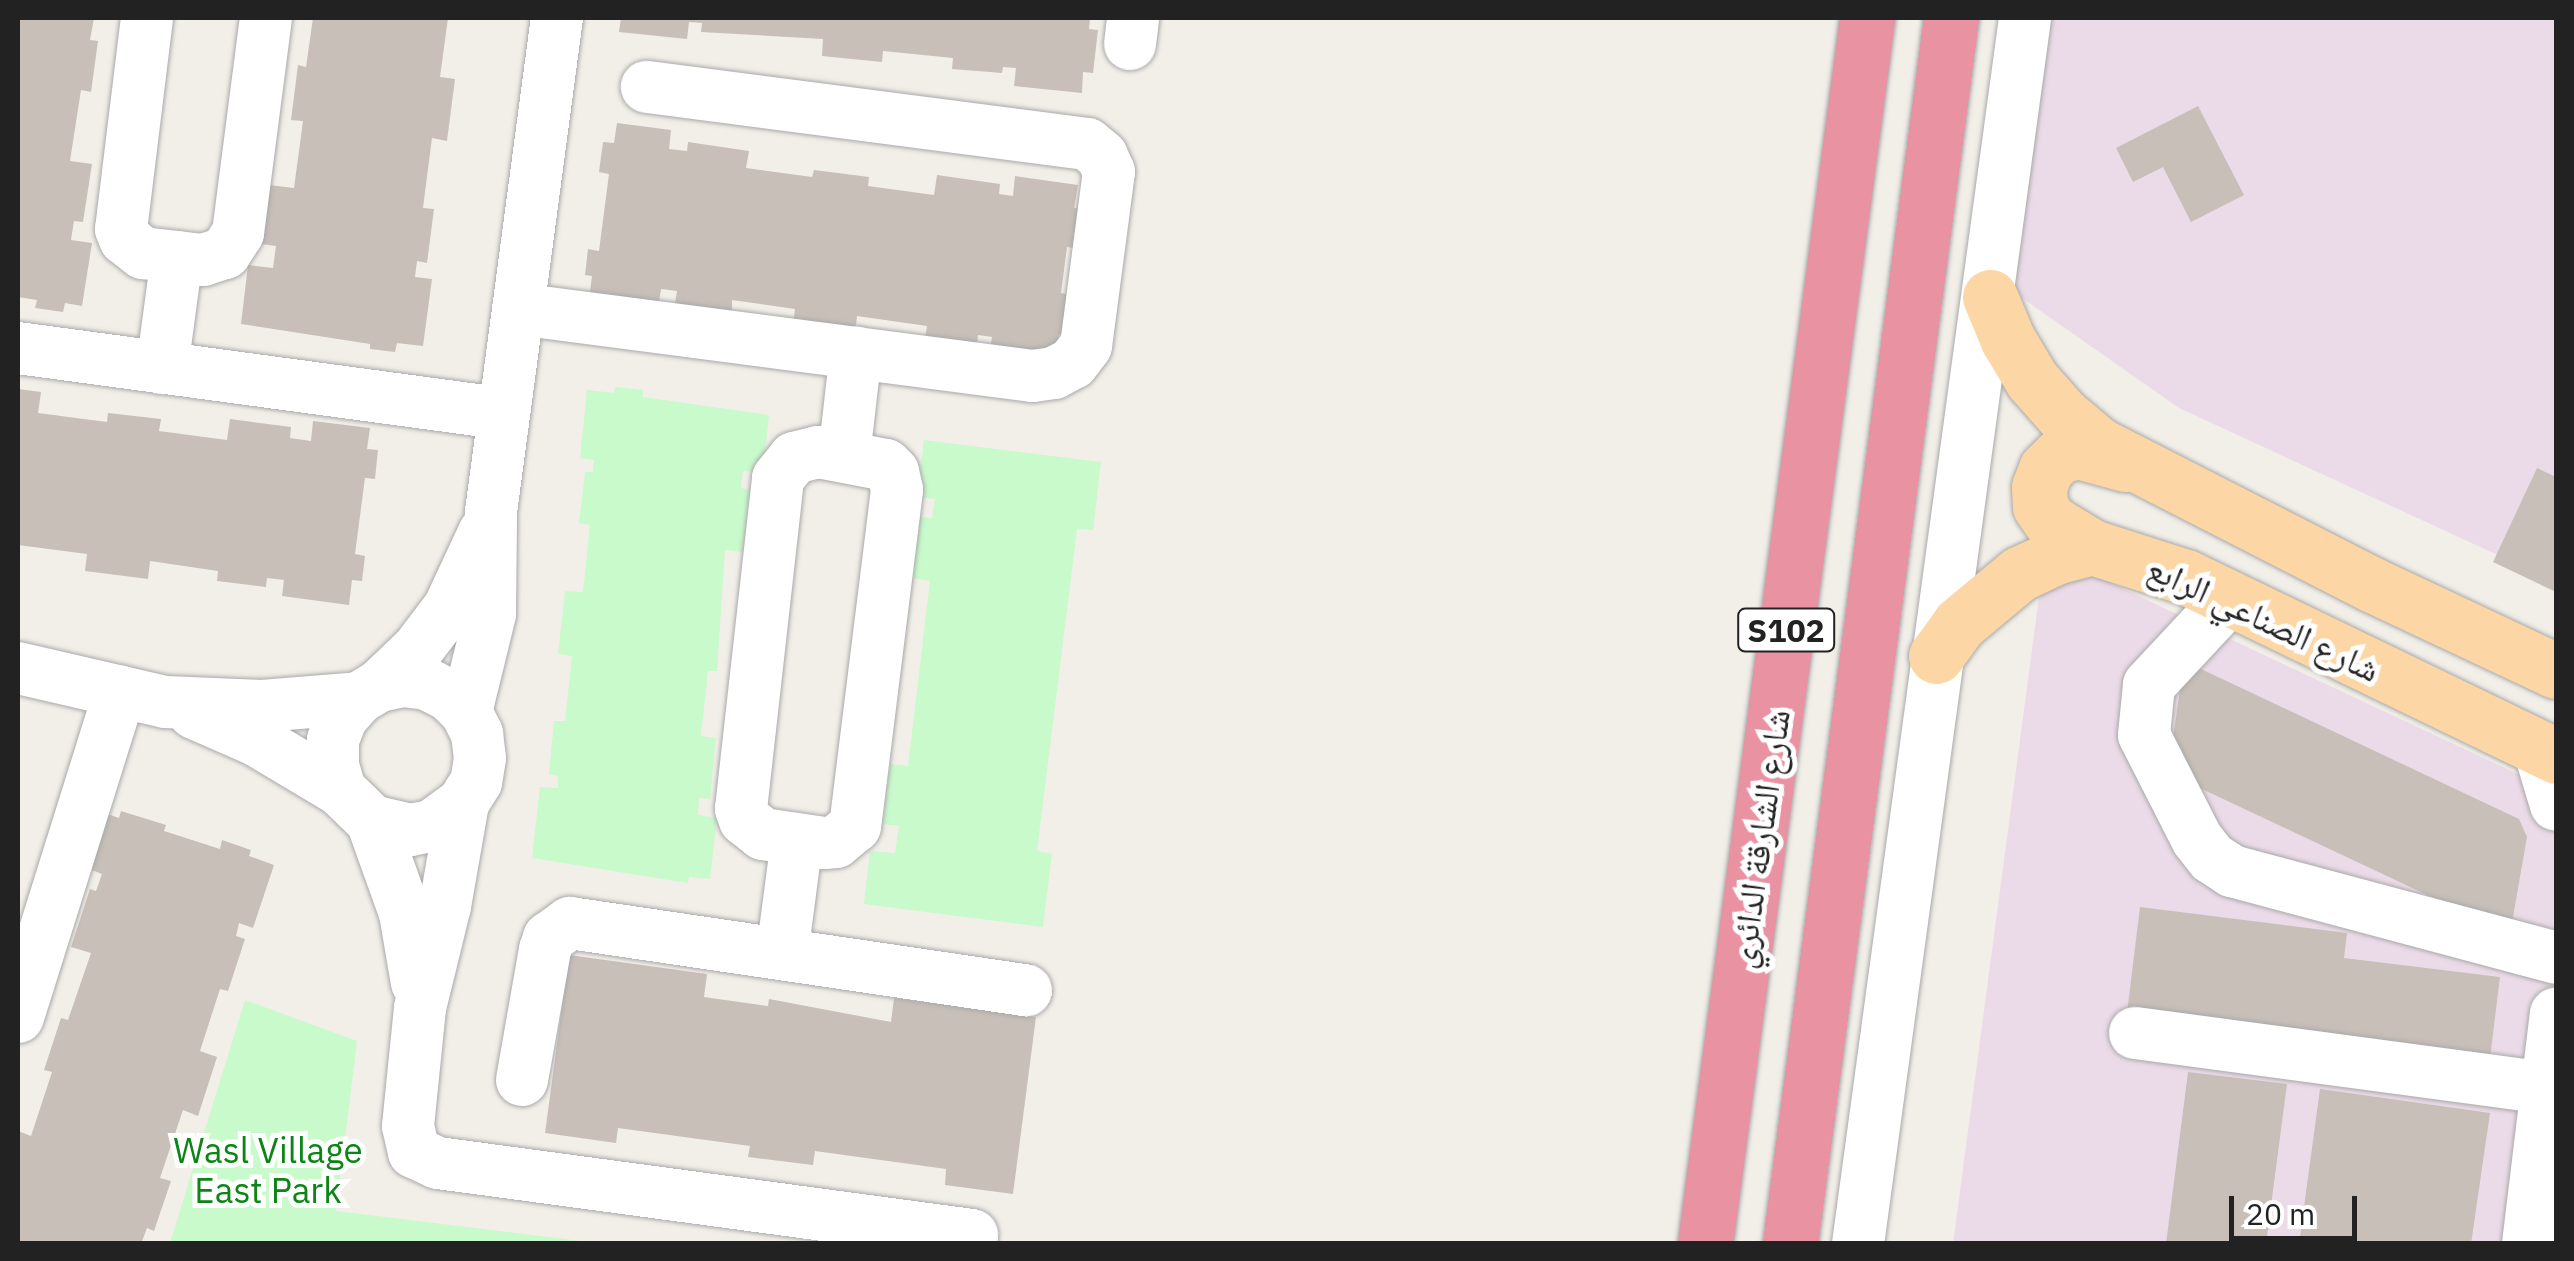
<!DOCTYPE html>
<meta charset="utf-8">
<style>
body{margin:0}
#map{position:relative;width:2574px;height:1261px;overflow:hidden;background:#f2efe9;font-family:"IBM Plex Sans","Noto Naskh Arabic",sans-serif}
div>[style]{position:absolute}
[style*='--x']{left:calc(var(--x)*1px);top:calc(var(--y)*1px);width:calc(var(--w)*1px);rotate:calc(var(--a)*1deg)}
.industrial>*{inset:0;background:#ebdbe8}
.park>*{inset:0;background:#c8facc}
.building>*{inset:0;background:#c7bfb8}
.roads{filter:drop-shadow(0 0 2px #a9a9a9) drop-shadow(0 0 2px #a9a9a9)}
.minor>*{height:52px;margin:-26px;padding:0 26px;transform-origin:26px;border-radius:26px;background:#fff}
.major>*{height:55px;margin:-27.5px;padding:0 27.5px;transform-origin:27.5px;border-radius:27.5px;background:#fcd6a4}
.highway>*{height:55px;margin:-27.5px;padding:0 27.5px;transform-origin:27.5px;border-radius:27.5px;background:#e892a2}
span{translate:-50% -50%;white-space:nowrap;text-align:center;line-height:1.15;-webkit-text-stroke:10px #fff;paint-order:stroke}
.shield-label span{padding:2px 8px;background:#fff;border:2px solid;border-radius:8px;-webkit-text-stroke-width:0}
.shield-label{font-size:32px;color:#222;font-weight:700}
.street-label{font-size:35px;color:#222}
.park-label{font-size:35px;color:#0c8416}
.frame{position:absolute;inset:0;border:20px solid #222;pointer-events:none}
.scale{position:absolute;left:2229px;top:1196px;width:128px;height:45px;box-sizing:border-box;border:5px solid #222;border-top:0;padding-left:12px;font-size:30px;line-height:35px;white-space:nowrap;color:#222;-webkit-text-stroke:8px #fff;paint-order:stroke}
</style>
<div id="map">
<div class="industrial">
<i style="clip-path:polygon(2035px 18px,2556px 18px,2556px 582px,2179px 408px,1995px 279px)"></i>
<i style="clip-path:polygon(2045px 552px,2556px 792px,2556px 1243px,1953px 1244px)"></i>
</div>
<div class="park">
<i style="clip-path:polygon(615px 387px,643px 390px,643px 397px,769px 415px,763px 472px,743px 471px,741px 488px,750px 490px,743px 552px,725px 550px,717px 671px,708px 671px,701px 736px,716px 738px,710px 799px,699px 798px,698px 815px,717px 818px,710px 879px,689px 877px,688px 883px,532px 858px,540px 787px,558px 788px,558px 776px,549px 774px,554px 721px,565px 721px,572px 656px,558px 654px,565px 591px,583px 592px,590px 525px,579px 523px,585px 472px,593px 472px,594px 460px,580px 458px,587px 390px,614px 393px)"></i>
<i style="clip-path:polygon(924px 440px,1101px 462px,1093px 530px,1077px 529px,1037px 851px,1052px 854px,1043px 927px,864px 904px,870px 851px,895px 853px,899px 826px,883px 824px,890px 764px,908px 766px,930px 581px,912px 578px,919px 517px,932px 518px,935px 499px,917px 497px)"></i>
<i style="clip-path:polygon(245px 1000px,357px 1041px,336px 1211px,597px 1243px,170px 1243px)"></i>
</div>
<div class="building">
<i style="clip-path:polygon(18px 18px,94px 18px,90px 40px,98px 41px,91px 92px,81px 90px,70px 161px,92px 164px,83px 222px,74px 221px,71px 240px,92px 243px,82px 306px,65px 303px,63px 312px,35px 308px,37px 300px,18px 297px)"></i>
<i style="clip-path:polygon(313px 18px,448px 18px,440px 77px,455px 79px,447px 141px,432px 138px,423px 208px,434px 209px,427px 263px,417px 261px,415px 277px,432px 279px,423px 346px,397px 343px,395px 352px,370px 349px,370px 344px,241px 324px,248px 265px,273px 268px,276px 246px,261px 244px,269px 185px,294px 188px,303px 121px,291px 120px,298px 65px,306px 67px)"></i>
<i style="clip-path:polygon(621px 18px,1090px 18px,1089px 29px,1098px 30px,1093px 73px,1083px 72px,1082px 93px,1014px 86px,1016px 68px,1003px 67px,1002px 73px,952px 69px,953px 58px,883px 51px,882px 62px,822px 56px,823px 39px,701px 32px,702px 23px,689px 22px,687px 39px,619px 32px)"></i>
<i style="clip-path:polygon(2198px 106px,2244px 195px,2191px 222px,2163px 167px,2133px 182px,2116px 148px)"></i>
<i style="clip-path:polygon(617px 123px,671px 130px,669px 149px,687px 151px,688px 142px,749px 151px,746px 168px,812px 177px,814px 170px,869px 177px,868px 186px,934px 195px,937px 175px,1000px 184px,999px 194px,1013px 196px,1015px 176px,1078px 185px,1074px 208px,1085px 209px,1080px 249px,1067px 247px,1061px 293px,1072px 295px,1067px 335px,1059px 334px,1055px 364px,989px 355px,992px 337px,978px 335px,977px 346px,925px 339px,927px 326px,857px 316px,855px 334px,793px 325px,795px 309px,732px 300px,732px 311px,675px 303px,677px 291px,661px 289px,658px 309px,589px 300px,592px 276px,585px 275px,588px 249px,599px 251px,609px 174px,599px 172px,603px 142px,614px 143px)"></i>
<i style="clip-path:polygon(18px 389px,41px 392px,38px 413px,107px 422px,108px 413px,161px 419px,159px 431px,227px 440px,230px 419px,291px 427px,290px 438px,311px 441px,313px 421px,370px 428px,367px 449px,378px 450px,375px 479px,365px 478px,355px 554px,365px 556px,362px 581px,352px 580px,349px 605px,282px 596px,284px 580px,267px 578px,266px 587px,217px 581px,218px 571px,150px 561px,148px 579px,85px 571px,87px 554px,18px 545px)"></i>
<i style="clip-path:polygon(2537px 468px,2556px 477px,2556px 592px,2493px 562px)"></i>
<i style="clip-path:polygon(2184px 661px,2519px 819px,2527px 837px,2510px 934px,2168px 773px)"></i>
<i style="clip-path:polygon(99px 811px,119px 818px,121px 811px,166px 825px,164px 831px,220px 849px,222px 840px,251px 850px,249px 856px,274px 865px,253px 928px,239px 923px,236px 936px,245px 939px,228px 991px,220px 989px,200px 1051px,217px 1057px,198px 1116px,183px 1110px,160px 1178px,171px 1181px,154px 1231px,147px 1228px,141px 1244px,18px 1244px,18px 1131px,31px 1136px,52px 1072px,44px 1070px,61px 1018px,68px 1020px,91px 953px,71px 947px,90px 889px,96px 891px,102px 874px,89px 869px)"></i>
<i style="clip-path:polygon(2140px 907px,2347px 933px,2344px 958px,2500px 977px,2489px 1066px,2126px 1021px)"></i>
<i style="clip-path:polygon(569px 955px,707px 974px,704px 997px,768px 1006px,769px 999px,891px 1022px,894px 998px,1036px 1017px,1013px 1194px,945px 1185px,946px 1169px,815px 1151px,813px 1165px,748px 1157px,750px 1146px,618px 1128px,616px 1143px,545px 1133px)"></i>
<i style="clip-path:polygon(2188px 1072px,2287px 1084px,2266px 1244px,2166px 1244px)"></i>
<i style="clip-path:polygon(2320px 1089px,2490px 1113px,2471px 1244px,2299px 1244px)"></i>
</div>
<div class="roads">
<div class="minor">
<i style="--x:147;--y:18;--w:213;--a:97"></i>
<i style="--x:121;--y:229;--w:11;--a:68"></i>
<i style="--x:125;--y:239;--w:23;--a:38"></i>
<i style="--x:143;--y:253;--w:60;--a:6.7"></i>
<i style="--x:203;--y:260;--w:23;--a:-18"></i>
<i style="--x:225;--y:253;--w:24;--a:-57"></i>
<i style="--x:238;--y:233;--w:217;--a:-82.6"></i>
<i style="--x:1130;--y:44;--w:26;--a:-83"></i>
<i style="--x:518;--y:309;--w:519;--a:7.41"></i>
<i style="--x:1033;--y:376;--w:21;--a:-8"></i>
<i style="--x:1054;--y:373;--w:21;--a:-28"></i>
<i style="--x:1073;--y:363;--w:21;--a:-53"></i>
<i style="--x:1086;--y:346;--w:176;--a:-82.5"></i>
<i style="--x:1109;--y:172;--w:17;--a:-114"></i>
<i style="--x:1102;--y:156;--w:19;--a:-141"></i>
<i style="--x:1087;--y:144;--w:444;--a:-172.6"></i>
<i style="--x:18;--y:348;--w:490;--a:7.7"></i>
<i style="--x:162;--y:368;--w:112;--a:-82.3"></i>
<i style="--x:818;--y:452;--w:69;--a:10.8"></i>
<i style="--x:886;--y:465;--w:10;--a:45"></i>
<i style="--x:893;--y:472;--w:18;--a:77"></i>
<i style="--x:897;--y:490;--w:339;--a:97.1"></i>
<i style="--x:855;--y:826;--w:25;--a:140"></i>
<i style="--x:836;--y:842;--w:12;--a:175"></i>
<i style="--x:824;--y:843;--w:62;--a:-171.6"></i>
<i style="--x:763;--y:834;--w:23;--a:-142"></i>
<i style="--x:745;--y:820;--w:12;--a:-110"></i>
<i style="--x:741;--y:809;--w:333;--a:-83.6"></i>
<i style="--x:778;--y:478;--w:26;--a:-51"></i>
<i style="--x:794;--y:458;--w:25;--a:-14"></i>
<i style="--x:844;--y:456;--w:104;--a:-83.4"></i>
<i style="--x:2230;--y:598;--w:119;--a:133"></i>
<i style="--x:2149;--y:685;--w:50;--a:95.7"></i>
<i style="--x:2144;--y:735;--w:117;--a:63"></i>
<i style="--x:2197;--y:839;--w:24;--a:52"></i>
<i style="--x:2212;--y:858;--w:24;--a:33"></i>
<i style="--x:2232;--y:871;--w:335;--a:15"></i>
<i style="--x:18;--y:668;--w:151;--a:13"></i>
<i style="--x:165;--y:702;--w:97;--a:2.4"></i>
<i style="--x:262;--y:706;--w:97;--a:-4.7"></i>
<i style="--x:379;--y:686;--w:52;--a:-43.5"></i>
<i style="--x:417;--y:650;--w:53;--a:-52.7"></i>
<i style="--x:449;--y:608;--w:83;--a:-65"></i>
<i style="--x:466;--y:712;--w:101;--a:-76.2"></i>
<i style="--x:490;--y:614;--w:102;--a:-89.4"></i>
<i style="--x:491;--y:512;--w:498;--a:-82.4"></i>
<i style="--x:194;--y:713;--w:68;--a:23.5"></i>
<i style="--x:256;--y:740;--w:98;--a:30.8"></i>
<i style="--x:2539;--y:748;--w:59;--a:73.4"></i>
<i style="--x:463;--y:803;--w:39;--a:144"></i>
<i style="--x:431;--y:826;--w:20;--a:169"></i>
<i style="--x:411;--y:830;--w:40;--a:-167"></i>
<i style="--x:372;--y:821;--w:45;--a:-135.9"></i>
<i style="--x:340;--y:790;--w:25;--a:-106"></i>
<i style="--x:333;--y:766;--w:26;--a:-90"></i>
<i style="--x:333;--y:740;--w:25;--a:-69"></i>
<i style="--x:342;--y:717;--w:25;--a:-48"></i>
<i style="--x:359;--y:698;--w:23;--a:-31"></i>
<i style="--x:379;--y:686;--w:25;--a:-12"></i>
<i style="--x:403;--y:681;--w:24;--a:7"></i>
<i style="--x:427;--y:684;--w:25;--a:27"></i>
<i style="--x:449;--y:695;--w:24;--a:45"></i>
<i style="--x:466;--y:712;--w:25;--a:63"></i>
<i style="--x:477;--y:734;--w:24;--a:83"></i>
<i style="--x:480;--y:758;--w:24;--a:99"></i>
<i style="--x:476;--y:782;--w:25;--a:122"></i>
<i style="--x:463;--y:803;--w:105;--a:99.9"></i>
<i style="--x:445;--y:906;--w:105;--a:103.8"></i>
<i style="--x:420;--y:1008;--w:119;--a:95.8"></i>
<i style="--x:408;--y:1126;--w:27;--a:77"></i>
<i style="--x:414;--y:1152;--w:26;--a:25"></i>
<i style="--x:438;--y:1163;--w:539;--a:7.68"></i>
<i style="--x:372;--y:821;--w:98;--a:70.3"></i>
<i style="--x:405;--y:913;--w:71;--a:80.3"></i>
<i style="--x:782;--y:954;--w:115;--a:-82.5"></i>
<i style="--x:18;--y:1017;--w:341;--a:-72.6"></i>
<i style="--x:2135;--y:1033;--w:416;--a:7.6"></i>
<i style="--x:522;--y:1080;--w:132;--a:-80"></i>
<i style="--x:545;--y:950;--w:13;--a:-72"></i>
<i style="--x:549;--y:938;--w:26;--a:-36"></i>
<i style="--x:570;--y:923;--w:461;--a:8.4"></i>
<i style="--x:1858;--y:1244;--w:1237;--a:-82.24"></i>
<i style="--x:2528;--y:1244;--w:232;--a:-83.1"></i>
</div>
<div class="major">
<i style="--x:1990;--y:297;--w:47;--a:67.3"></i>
<i style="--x:2008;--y:340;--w:47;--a:59"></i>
<i style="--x:2032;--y:380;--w:47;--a:48.5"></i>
<i style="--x:2063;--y:415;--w:47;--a:39.8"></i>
<i style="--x:2099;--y:445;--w:308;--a:27.1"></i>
<i style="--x:2373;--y:585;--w:202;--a:25.2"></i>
<i style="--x:2092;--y:547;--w:48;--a:-148.6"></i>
<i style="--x:2051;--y:522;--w:19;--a:-125"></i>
<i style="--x:2040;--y:506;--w:19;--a:-93"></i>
<i style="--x:2039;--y:487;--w:19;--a:-69"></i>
<i style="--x:2046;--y:469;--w:18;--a:-45"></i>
<i style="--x:2059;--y:456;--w:20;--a:-15"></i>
<i style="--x:2078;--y:451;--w:49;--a:15.5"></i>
<i style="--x:1936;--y:656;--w:39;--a:-54"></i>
<i style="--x:1959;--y:624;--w:78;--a:-39.8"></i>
<i style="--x:2019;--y:574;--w:40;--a:-25"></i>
<i style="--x:2055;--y:557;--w:38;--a:-15"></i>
<i style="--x:2092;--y:547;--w:99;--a:17.7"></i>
<i style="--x:2186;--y:577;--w:411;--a:25.8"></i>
</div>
<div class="highway">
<i style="--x:1705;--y:1244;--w:1237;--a:-82.47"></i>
<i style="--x:1790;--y:1244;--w:1237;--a:-82.52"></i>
</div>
</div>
<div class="shield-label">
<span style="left:1786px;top:630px">S102</span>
</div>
<div class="street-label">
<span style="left:2264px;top:618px;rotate:25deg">شارع الصناعي الرابع</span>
<span style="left:1759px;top:839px;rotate:-82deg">شارع الشارقة الدائري</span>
</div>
<div class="park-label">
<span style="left:268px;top:1170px">Wasl Village<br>East Park</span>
</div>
<div class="frame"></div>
<div class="scale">20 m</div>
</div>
